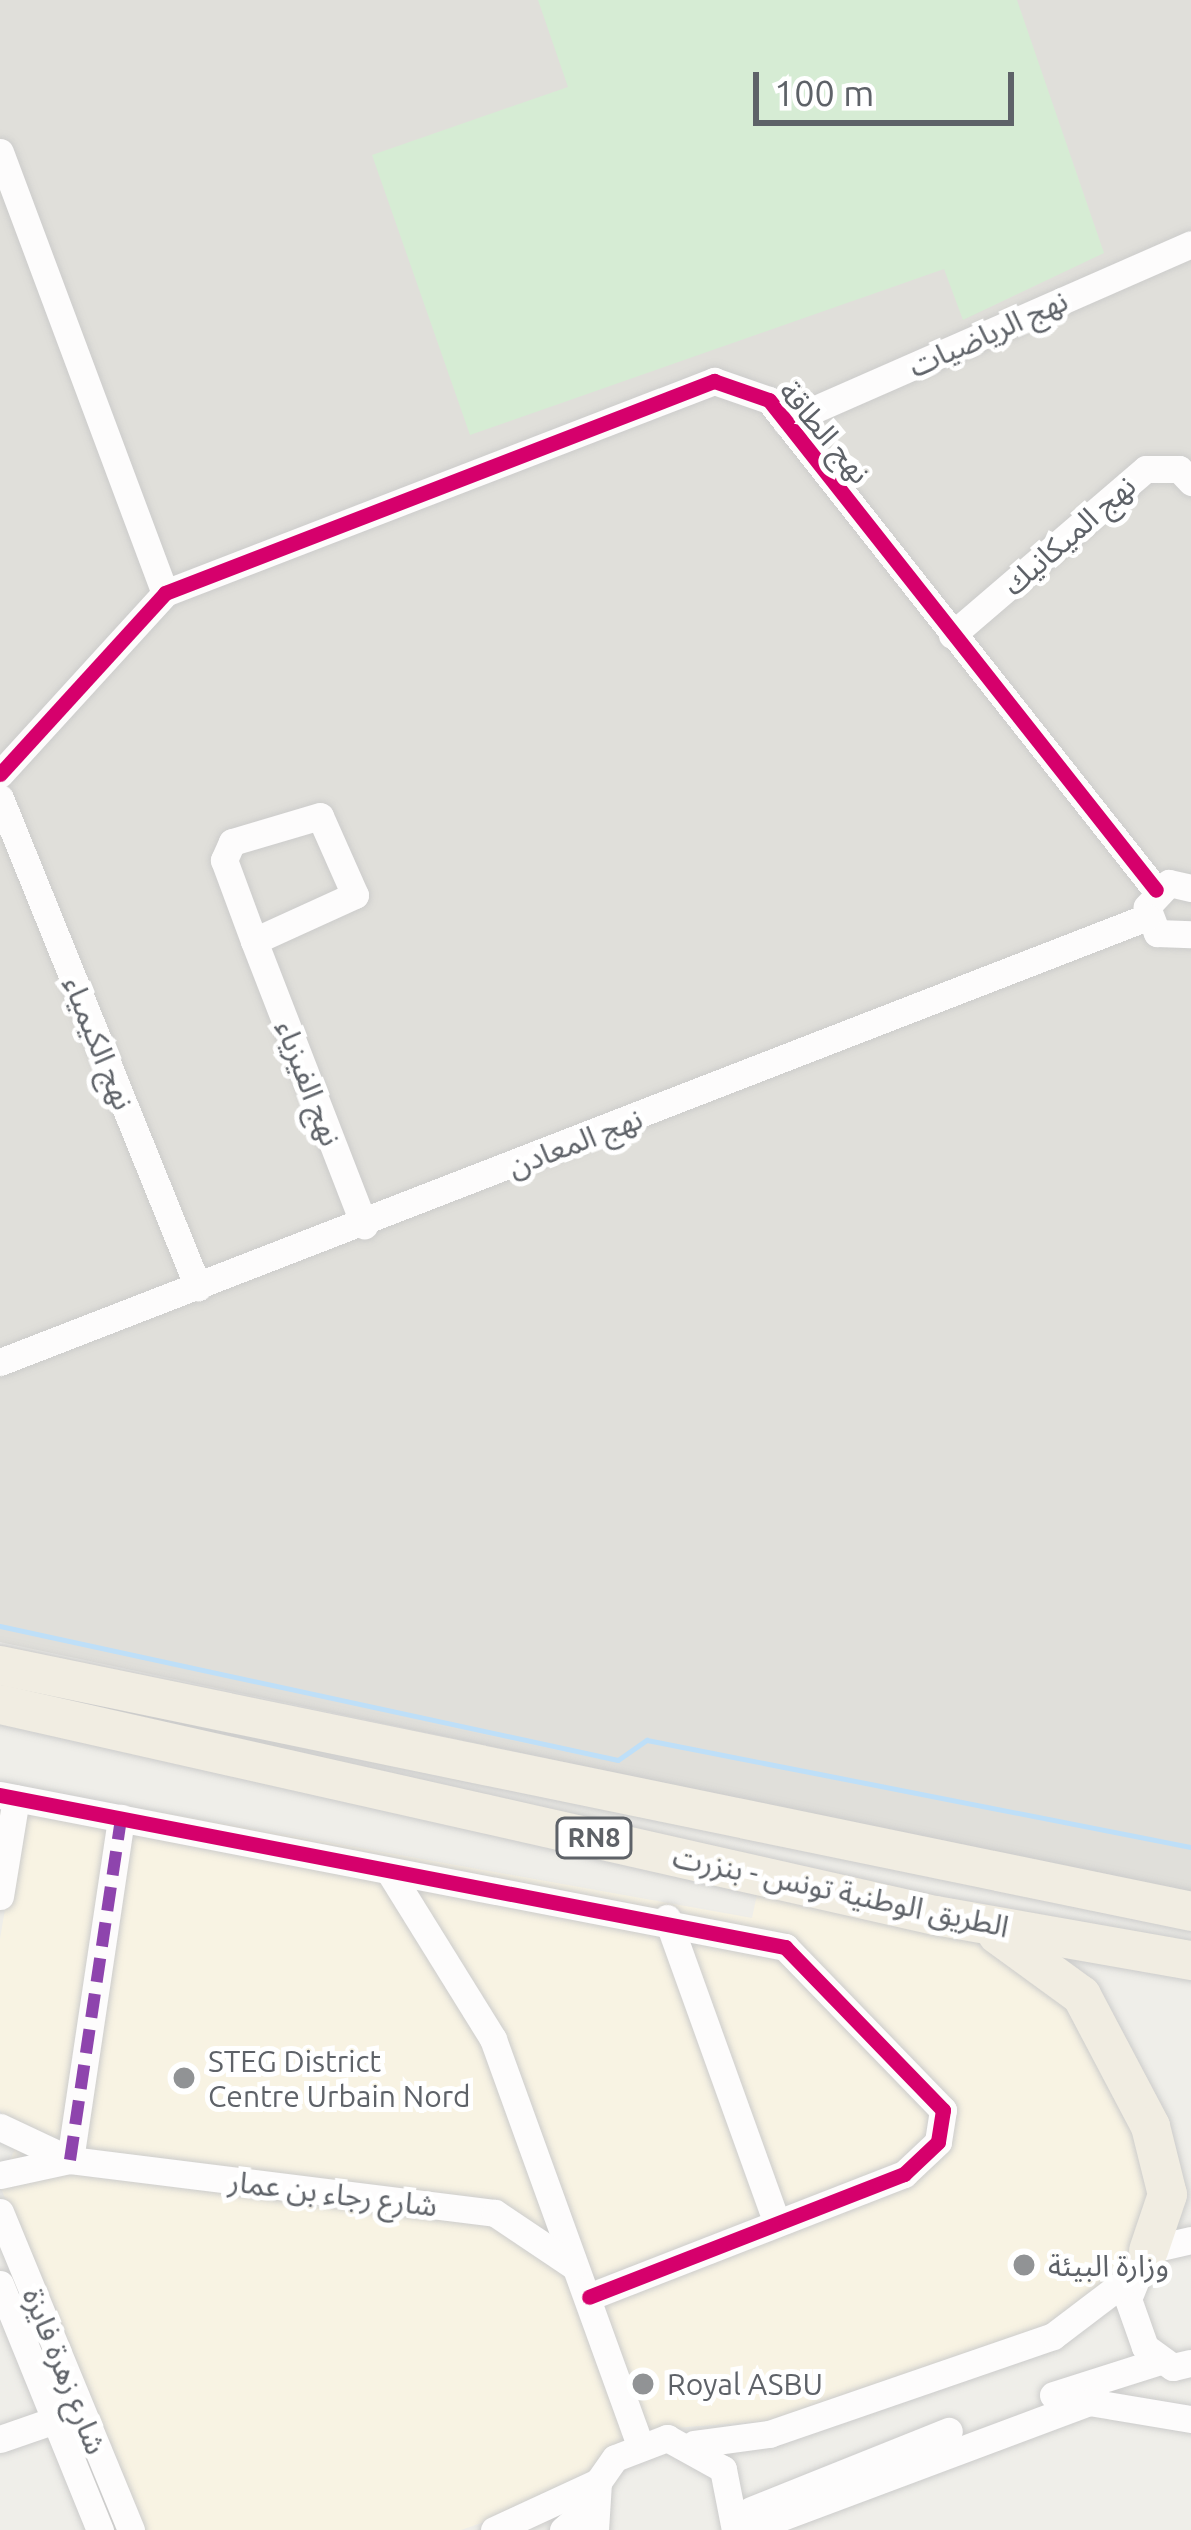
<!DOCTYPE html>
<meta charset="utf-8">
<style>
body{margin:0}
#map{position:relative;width:1191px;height:2530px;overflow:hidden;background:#efeee9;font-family:Ubuntu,"Noto Sans Arabic",sans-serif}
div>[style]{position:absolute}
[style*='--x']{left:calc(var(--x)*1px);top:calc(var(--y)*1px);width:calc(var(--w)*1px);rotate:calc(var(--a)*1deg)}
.commercial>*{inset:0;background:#f8f3e3}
.industrial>*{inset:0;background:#e0dfda}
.green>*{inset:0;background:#d6ecd4}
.stream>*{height:4.5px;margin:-2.25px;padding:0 2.25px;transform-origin:2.25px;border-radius:2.25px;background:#bedff8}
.roads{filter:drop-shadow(0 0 3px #cccccb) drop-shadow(0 0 3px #cccccb)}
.minor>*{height:27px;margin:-13.5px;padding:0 13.5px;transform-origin:13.5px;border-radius:13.5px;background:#fdfcfc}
.highway>*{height:39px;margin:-19.5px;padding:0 19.5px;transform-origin:19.5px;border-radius:19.5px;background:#f1ede2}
.quiet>*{height:12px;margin-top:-6px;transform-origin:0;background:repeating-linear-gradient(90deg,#8e44ad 0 24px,transparent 0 36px)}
.cycleway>*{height:15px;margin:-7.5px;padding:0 7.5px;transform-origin:7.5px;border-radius:7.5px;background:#d6006c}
.dots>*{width:33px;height:33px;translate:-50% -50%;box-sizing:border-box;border:6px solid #fff;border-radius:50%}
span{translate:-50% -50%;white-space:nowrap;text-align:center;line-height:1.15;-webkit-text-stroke:10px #fff;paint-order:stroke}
.shield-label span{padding:3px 9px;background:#fff;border:3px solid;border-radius:9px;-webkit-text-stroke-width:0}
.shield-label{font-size:27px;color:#5e6268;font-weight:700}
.street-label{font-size:30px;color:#5e6268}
.poi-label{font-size:30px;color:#5e6268}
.left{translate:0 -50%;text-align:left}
.scale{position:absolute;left:753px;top:72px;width:261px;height:54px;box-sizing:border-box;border:6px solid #5e6268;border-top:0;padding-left:15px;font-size:36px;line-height:42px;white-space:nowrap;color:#5e6268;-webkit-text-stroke:9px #fff;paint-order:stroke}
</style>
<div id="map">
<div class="commercial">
<i style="clip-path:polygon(25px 1788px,752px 1918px,759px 1885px,985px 1936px,1047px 1975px,1097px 2052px,1133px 2131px,1150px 2198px,1143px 2228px,1114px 2281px,1055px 2326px,767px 2421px,674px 2428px,552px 2499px,461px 2530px,142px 2530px,0 2186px,14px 2151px,0 2110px,0 1939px)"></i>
</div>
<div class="industrial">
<i style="clip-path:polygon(0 0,1191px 0,1191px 1895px,0 1642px)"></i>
</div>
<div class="green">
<i style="clip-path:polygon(538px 0,1017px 0,1104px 253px,963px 320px,944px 269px,470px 435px,372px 155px,568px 87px)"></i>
</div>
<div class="stream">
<i style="--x:0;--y:1626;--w:632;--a:12.23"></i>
<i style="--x:618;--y:1760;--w:35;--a:-35"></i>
<i style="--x:647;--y:1740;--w:554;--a:11.13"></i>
</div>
<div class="roads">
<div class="minor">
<i style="--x:0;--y:152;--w:471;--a:69.5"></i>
<i style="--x:786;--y:422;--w:442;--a:-23.7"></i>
<i style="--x:952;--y:635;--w:255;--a:-40.6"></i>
<i style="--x:1146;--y:469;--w:33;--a:0"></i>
<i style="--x:1179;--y:469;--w:18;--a:47"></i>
<i style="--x:0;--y:774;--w:245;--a:-47.6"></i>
<i style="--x:165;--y:593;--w:589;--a:-21.11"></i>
<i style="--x:714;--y:381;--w:58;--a:19.1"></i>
<i style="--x:769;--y:400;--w:624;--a:51.7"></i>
<i style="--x:0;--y:798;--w:528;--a:67.96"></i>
<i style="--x:1191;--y:888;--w:23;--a:-167"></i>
<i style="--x:1169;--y:883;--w:33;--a:133"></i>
<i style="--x:1147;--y:907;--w:28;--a:69"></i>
<i style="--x:1157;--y:933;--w:34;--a:2"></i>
<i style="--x:254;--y:941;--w:111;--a:-24.5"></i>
<i style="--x:355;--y:895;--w:86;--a:-113.9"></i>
<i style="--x:320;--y:816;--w:92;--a:163.5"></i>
<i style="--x:232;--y:842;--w:20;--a:114"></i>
<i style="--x:224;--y:860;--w:86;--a:69.7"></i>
<i style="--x:254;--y:941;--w:305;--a:68.8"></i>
<i style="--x:0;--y:1362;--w:1230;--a:-21.2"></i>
<i style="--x:0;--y:1795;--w:800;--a:10.96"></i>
<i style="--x:785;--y:1947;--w:227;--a:45.9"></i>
<i style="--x:943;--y:2110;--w:32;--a:99"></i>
<i style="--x:938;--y:2142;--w:47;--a:136.7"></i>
<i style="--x:904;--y:2174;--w:338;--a:158.7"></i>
<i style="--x:392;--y:1876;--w:192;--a:58.2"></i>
<i style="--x:493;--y:2039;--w:430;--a:70.1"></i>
<i style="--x:0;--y:1896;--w:99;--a:-80.7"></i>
<i style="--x:667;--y:1918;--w:324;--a:70.2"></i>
<i style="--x:0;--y:2127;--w:77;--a:25.2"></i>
<i style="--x:70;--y:2160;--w:346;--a:-81.5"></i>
<i style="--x:0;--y:2175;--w:72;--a:-12.1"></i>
<i style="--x:70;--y:2160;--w:428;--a:7.1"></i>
<i style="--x:495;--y:2213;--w:95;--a:33.9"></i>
<i style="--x:0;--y:2212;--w:344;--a:67.6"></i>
<i style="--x:1191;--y:2240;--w:44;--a:166.9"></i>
<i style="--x:1148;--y:2250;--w:53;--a:112.2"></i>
<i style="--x:1128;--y:2299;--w:51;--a:70.5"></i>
<i style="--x:1145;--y:2347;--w:34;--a:36"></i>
<i style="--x:1173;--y:2367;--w:18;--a:-13"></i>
<i style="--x:0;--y:2284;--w:266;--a:67.9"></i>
<i style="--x:1053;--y:2395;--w:112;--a:-17.6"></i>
<i style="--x:0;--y:2439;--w:76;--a:-19.1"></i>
<i style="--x:694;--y:2444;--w:76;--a:-7.6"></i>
<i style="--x:769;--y:2434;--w:300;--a:-19"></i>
<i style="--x:1053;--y:2336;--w:99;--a:-37.2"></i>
<i style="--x:751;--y:2510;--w:213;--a:-21.8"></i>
<i style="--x:494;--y:2530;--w:115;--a:-24.8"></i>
<i style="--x:563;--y:2530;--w:40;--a:-41"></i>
<i style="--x:595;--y:2530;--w:48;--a:-86.4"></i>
<i style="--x:598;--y:2482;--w:29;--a:-55"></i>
<i style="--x:615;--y:2458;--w:56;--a:-21"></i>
<i style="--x:667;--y:2438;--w:64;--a:29"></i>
<i style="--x:723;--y:2469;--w:62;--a:78.9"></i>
<i style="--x:747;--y:2530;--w:365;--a:-20.5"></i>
<i style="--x:1089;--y:2402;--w:103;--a:9.5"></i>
</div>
<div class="highway">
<i style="--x:0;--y:1665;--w:1216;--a:11.67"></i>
<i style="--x:0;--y:1704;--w:959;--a:12.72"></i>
<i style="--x:935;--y:1915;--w:260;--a:10"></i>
<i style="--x:997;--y:1934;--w:104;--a:36"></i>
<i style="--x:1081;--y:1995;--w:148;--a:62.2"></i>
<i style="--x:1150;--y:2126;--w:70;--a:76"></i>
<i style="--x:1167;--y:2194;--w:59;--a:108.7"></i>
</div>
</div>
<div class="quiet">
<i style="--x:70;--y:2160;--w:346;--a:-81.5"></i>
</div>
<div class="cycleway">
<i style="--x:0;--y:774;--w:245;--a:-47.6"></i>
<i style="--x:165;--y:593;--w:589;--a:-21.11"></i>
<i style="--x:714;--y:381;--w:58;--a:19.1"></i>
<i style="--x:769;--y:400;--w:624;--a:51.7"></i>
<i style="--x:0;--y:1795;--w:800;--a:10.96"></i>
<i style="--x:785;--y:1947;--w:227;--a:45.9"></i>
<i style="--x:943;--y:2110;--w:32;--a:99"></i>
<i style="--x:938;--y:2142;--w:47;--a:136.7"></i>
<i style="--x:904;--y:2174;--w:338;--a:158.7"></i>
</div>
<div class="dots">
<i style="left:184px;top:2078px;background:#919395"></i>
<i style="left:1024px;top:2265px;background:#919395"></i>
<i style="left:643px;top:2384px;background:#919395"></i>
</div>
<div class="shield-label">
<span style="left:594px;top:1838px">RN8</span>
</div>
<div class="street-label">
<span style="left:988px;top:333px;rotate:-24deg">نهج الرياضيات</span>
<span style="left:825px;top:432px;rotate:50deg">نهج الطاقة</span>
<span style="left:1069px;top:535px;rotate:-41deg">نهج الميكانيك</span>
<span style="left:99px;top:1043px;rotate:68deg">نهج الكيمياء</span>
<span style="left:309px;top:1083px;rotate:69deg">نهج الفيزياء</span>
<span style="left:575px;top:1142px;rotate:-21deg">نهج المعادن</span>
<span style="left:841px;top:1891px;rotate:12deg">الطريق الوطنية تونس - بنزرت</span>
<span style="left:333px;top:2193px;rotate:7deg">شارع رجاء بن عمار</span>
<span style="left:65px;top:2371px;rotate:68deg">شارع زهرة فايزة</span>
</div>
<div class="poi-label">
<span class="left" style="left:208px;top:2078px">STEG District<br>Centre Urbain Nord</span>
<span class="left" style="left:1048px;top:2265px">وزارة البيئة</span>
<span class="left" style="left:667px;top:2384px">Royal ASBU</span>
</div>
<div class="scale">100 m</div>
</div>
